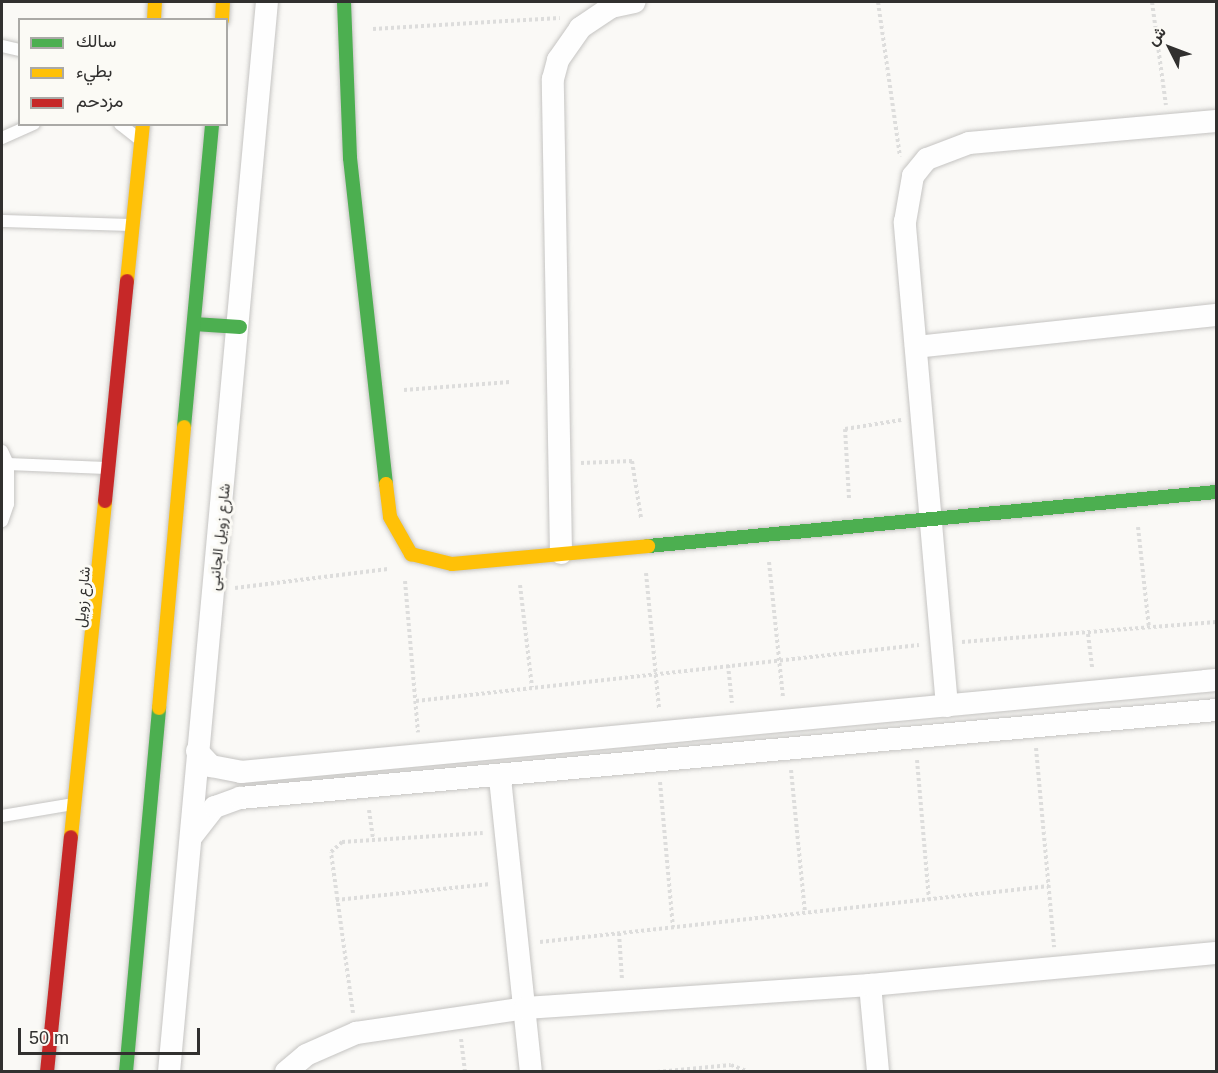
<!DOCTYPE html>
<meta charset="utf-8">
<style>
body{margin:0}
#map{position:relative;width:1218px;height:1073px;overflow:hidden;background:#faf9f6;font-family:Arial,Vazirmatn,sans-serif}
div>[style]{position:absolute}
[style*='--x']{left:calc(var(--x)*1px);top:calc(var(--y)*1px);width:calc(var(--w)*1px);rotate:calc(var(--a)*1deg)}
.path>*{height:4px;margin-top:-2px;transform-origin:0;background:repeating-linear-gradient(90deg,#dddddc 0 3px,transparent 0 6px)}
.roads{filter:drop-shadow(0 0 2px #c5c4c2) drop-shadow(0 0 2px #c5c4c2)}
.lane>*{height:12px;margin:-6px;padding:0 6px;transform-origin:6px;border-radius:6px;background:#fefefe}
.street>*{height:22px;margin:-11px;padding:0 11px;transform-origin:11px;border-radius:11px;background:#fefefe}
.fast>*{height:14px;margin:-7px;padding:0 7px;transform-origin:7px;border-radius:7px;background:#4caf50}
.slow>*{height:14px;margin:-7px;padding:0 7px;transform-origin:7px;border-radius:7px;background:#ffc107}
.jam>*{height:14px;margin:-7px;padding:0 7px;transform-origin:7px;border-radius:7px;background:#c62828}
span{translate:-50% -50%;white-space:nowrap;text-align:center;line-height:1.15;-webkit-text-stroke:6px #fbfaf5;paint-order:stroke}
.street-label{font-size:15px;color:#31302f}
.frame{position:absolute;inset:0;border:3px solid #31302f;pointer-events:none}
.legend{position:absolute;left:18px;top:18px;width:210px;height:108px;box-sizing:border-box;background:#fbfaf5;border:2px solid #aaa9a6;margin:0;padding:8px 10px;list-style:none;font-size:18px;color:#31302f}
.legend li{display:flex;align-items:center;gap:12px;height:30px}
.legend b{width:30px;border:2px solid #aaa9a6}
.north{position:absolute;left:1140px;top:18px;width:60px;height:60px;-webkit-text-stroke:4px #fbfaf5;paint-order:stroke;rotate:312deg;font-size:16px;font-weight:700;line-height:24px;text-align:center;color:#31302f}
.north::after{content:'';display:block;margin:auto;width:21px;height:27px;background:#31302f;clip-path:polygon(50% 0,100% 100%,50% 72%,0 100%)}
.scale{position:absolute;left:18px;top:1028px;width:182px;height:27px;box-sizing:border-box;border:3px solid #31302f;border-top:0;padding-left:8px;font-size:18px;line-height:21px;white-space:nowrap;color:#31302f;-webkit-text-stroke:4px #fbfaf5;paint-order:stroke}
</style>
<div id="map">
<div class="path">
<i style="--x:878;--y:2;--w:156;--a:81.9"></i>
<i style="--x:1152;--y:2;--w:104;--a:82.3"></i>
<i style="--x:373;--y:29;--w:187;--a:-3.4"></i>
<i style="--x:404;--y:390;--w:106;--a:-4.3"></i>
<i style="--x:581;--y:463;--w:51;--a:-2.2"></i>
<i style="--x:632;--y:461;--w:58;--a:81"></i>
<i style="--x:849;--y:498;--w:69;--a:-93.3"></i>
<i style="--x:845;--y:429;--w:57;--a:-9.1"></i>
<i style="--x:1138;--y:527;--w:102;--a:83.8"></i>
<i style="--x:769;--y:562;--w:136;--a:84.1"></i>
<i style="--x:646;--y:573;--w:137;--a:84.5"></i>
<i style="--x:405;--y:581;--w:152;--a:85.1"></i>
<i style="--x:520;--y:585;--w:103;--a:83.3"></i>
<i style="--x:235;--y:588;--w:154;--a:-7.1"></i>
<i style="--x:1088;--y:634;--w:35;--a:83"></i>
<i style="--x:962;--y:642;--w:255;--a:-4.5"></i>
<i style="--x:728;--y:665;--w:38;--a:84"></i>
<i style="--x:416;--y:701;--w:506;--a:-6.35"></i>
<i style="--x:1036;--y:748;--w:200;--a:84.8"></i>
<i style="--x:917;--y:760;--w:140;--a:85.1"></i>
<i style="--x:791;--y:770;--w:144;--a:84.4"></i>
<i style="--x:660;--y:782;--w:146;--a:84.9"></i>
<i style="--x:369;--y:810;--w:30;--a:82"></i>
<i style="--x:336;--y:900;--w:155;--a:-5.9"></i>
<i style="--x:619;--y:933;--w:47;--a:86.3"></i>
<i style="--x:540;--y:942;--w:512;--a:-6.28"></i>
<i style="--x:353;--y:1013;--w:162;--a:-97.8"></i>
<i style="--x:331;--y:852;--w:15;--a:-42"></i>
<i style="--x:342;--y:842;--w:141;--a:-3.7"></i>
<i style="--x:461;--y:1039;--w:33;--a:83"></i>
<i style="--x:657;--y:1072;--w:74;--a:-5.4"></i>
<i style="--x:731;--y:1065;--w:19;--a:21"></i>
</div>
<div class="roads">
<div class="lane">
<i style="--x:2;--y:46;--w:18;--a:13"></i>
<i style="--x:120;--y:124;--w:23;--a:38"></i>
<i style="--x:2;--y:138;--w:35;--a:-24"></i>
<i style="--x:2;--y:221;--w:130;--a:1.8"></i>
<i style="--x:2;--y:451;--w:14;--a:65"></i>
<i style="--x:8;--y:464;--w:40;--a:90"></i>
<i style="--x:8;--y:504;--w:18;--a:109"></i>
<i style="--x:8;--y:464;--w:98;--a:2.3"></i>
<i style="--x:2;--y:816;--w:73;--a:-9.5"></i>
</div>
<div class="street">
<i style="--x:916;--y:347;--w:302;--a:-6.1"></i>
<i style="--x:561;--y:553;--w:474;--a:-91"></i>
<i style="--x:553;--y:79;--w:20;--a:-75"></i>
<i style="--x:558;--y:60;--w:39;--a:-55"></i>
<i style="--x:580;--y:28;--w:37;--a:-34"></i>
<i style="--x:611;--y:7;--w:24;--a:-12"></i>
<i style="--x:947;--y:706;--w:486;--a:-95"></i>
<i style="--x:905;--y:222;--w:47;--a:-80.1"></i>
<i style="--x:913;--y:176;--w:22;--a:-51"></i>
<i style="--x:927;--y:159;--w:45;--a:-20.9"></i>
<i style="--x:969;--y:143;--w:248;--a:-5.1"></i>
<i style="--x:197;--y:751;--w:21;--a:47"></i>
<i style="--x:211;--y:766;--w:31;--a:11"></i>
<i style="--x:241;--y:772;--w:979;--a:-5.39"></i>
<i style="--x:500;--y:778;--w:296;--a:84"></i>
<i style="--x:192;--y:836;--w:37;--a:-52"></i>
<i style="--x:215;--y:807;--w:27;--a:-20"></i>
<i style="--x:240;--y:798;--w:980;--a:-5.15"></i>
<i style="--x:870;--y:985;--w:87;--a:84.7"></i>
<i style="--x:169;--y:1072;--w:1074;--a:-84.77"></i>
<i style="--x:286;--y:1072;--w:26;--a:-40"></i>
<i style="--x:306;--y:1055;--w:55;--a:-23.7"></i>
<i style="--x:356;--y:1033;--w:171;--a:-8.4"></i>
<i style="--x:525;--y:1008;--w:346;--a:-3.8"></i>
<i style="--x:870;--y:985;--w:347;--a:-5.3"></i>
</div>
<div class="fast">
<i style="--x:344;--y:2;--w:156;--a:87.8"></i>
<i style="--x:350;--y:158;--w:328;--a:83.7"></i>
<i style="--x:194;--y:324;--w:46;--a:3.7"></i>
<i style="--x:184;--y:427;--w:304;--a:-84.7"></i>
<i style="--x:648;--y:546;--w:571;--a:-5.43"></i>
<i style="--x:126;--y:1072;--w:365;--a:-84.8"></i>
</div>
<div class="slow">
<i style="--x:154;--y:20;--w:18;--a:-87"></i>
<i style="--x:222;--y:20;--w:18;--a:-87"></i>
<i style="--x:127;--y:281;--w:158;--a:-84.2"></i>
<i style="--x:386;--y:484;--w:33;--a:83"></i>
<i style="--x:390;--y:517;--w:43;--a:60.4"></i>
<i style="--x:411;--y:554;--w:42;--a:13.7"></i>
<i style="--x:452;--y:564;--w:197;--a:-5.2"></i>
<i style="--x:159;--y:708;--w:282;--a:-84.9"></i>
<i style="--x:71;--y:837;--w:338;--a:-84.2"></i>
</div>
<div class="jam">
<i style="--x:105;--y:501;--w:221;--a:-84.3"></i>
<i style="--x:47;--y:1072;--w:236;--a:-84.2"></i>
</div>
</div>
<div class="street-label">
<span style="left:219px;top:537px;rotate:-84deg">شارع زويل الجانبى</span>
<span style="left:82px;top:597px;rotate:-85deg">شارع زويل</span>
</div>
<div class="frame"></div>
<ul class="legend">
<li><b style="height:8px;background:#4caf50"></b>سالك</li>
<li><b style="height:8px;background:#ffc107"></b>بطيء</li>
<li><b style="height:8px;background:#c62828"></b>مزدحم</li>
</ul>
<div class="north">ش</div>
<div class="scale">50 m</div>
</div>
